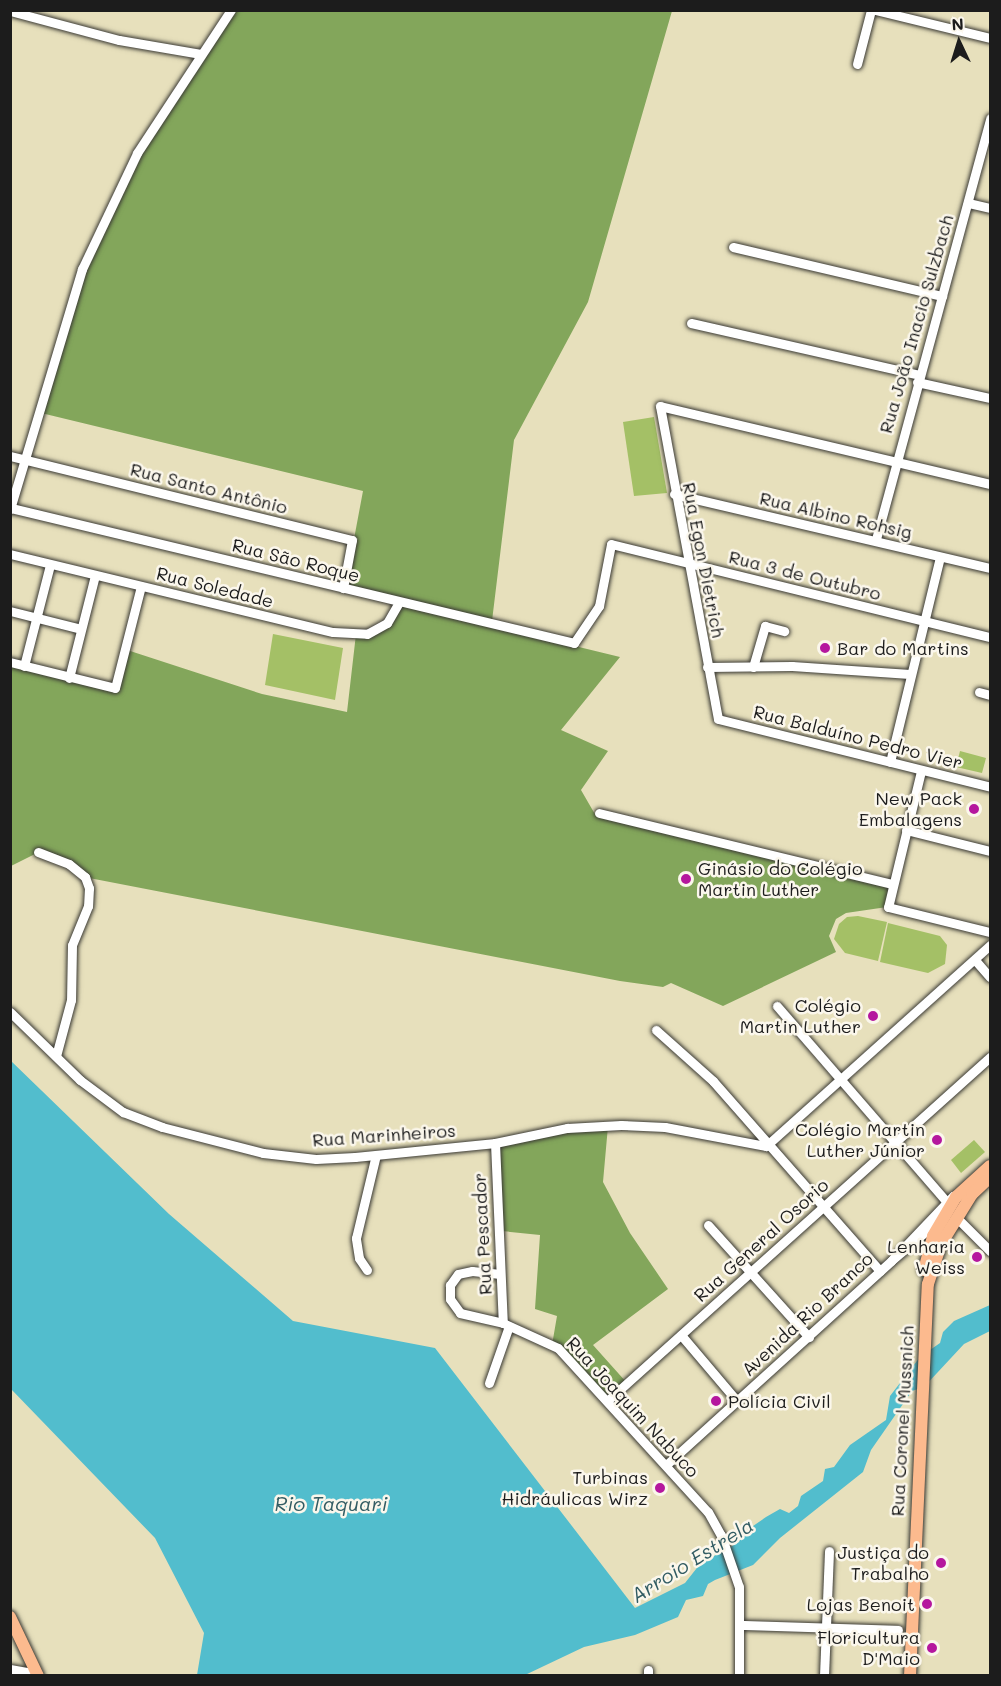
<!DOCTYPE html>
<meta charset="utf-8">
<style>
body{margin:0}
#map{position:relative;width:1001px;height:1686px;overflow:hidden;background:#e7e0bc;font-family:Mali,sans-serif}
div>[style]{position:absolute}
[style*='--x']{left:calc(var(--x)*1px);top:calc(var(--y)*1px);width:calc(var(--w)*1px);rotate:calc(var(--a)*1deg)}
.green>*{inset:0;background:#a4c066}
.forest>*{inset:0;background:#83a65b}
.water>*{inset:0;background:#52bdcd}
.roads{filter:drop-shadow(0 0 2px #3a3934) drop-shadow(0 0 2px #3a3934)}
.minor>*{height:9px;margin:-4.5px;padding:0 4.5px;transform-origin:4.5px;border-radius:4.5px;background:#fff}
.major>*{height:12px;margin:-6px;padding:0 6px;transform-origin:6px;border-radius:6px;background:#fcba8e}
.dots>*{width:16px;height:16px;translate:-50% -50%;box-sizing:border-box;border:3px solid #fbf7ec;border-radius:50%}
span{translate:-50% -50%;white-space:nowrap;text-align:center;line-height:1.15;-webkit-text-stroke:5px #fbf7ec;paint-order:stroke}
.street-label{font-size:18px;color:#1c1c1c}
.poi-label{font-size:18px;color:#1c1c1c}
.left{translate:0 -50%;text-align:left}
.right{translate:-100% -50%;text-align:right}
.water-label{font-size:20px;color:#325c63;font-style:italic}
.frame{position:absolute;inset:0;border:12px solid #1c1c1c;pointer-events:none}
.north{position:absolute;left:929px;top:12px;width:60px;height:60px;-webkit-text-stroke:4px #fbf7ec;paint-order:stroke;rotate:356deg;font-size:16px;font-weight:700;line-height:24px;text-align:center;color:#1c1c1c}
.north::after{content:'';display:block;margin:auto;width:21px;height:27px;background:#1c1c1c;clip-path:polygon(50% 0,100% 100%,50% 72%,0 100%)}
</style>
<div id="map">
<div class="green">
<i style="clip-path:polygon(654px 417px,667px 493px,634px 496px,623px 422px)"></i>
<i style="clip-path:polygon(273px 634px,343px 648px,335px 700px,265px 685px)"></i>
<i style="clip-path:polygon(960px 751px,986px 758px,982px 773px,956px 767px)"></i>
<i style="clip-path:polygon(858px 916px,887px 922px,878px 961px,845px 953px,834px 939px,839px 924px,847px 917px)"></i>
<i style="clip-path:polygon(888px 923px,940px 936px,947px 945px,945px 964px,928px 973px,880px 962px)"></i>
<i style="clip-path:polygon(974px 1140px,985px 1152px,961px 1173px,951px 1160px)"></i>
</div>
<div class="forest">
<i style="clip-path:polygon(231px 11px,672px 11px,588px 302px,514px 440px,492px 621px,345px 587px,363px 491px,37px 412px,82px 269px,137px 153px)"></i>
<i style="clip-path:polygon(398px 603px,620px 657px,561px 730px,608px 751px,581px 790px,596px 816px,891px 887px,887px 907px,846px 913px,836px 919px,829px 936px,836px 952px,723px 1006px,671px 983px,663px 987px,620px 981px,84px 877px,69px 864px,37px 853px,11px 866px,11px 663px,114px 689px,124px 649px,262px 694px,347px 712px,356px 634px,386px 624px)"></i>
<i style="clip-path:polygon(608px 1126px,603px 1182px,630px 1233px,668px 1289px,593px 1345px,627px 1383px,607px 1401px,552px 1345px,557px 1316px,535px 1309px,540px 1235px,502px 1231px,495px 1143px)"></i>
</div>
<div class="water">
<i style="clip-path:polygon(10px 1060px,169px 1214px,293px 1321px,435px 1348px,635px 1608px,685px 1583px,700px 1564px,739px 1542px,743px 1533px,766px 1517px,780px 1509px,789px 1513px,798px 1506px,801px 1496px,823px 1481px,825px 1469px,834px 1467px,850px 1445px,886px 1420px,890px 1396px,920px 1357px,940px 1343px,943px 1332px,954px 1321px,990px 1305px,990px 1331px,964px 1344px,924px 1387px,912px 1391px,871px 1450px,863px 1472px,780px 1538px,753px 1565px,715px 1580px,708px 1584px,703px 1596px,686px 1600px,678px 1617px,635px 1635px,584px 1647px,525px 1675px,197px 1675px,204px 1633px,155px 1538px,11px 1389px)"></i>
</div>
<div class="roads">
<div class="minor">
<i style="--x:875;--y:10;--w:118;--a:13.7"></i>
<i style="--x:10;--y:11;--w:113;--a:14.9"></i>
<i style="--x:119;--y:40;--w:83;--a:9.7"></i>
<i style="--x:857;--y:64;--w:56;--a:-75.5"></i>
<i style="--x:968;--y:203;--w:23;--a:13"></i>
<i style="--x:733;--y:247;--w:215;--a:13.2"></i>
<i style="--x:691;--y:323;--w:234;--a:12.8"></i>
<i style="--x:917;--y:382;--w:75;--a:12.4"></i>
<i style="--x:10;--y:456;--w:352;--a:13.8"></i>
<i style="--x:352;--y:540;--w:49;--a:100.6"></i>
<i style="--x:990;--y:484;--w:339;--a:-166.7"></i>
<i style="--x:660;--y:406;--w:318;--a:79.5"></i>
<i style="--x:718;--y:719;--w:280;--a:14"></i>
<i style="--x:674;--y:494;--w:325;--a:13.2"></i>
<i style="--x:11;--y:508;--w:579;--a:13.48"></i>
<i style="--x:574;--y:643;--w:45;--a:-56"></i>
<i style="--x:599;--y:606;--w:63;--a:-79"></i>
<i style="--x:611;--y:544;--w:390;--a:13.8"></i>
<i style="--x:10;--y:509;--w:251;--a:-73.3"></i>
<i style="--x:82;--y:269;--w:128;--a:-64.6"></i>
<i style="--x:137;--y:153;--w:171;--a:-56.7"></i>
<i style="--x:876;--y:539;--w:436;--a:-74.8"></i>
<i style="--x:10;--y:554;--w:332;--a:13.6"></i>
<i style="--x:333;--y:632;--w:34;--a:3"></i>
<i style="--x:367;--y:634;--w:23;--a:-29"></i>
<i style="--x:387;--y:623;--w:24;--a:-60"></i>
<i style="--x:10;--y:611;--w:73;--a:14.2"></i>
<i style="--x:10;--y:662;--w:108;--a:13.9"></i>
<i style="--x:115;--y:688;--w:105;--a:-75.7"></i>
<i style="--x:24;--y:666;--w:104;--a:-75.6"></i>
<i style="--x:707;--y:667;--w:85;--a:-0.7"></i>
<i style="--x:792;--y:666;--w:118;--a:3.9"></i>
<i style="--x:753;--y:667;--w:43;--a:-73.7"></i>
<i style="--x:765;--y:626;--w:20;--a:15"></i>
<i style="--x:69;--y:678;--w:106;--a:-75.8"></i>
<i style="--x:979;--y:692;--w:11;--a:15"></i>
<i style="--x:890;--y:762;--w:211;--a:-76.3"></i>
<i style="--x:921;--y:771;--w:140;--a:103.6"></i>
<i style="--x:888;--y:907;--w:105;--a:13.8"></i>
<i style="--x:599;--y:813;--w:302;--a:13.6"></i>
<i style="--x:906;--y:830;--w:87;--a:14"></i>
<i style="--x:38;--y:852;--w:33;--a:21"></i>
<i style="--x:69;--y:864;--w:21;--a:39"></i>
<i style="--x:85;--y:877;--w:12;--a:70"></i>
<i style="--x:89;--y:888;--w:18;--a:93"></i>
<i style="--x:88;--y:906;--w:42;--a:112.3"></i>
<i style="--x:72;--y:945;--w:55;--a:91"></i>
<i style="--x:71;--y:1000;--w:58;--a:105"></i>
<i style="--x:975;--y:960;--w:23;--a:49"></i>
<i style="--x:777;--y:1006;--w:259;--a:49.1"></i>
<i style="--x:10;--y:1012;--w:98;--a:44.2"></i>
<i style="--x:80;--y:1080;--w:54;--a:36.7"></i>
<i style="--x:123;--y:1112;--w:42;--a:21"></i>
<i style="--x:162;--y:1127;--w:104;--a:14.4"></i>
<i style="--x:263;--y:1153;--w:53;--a:6.5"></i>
<i style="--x:316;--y:1159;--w:39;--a:-3"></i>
<i style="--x:355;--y:1157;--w:141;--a:-5.7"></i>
<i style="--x:495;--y:1143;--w:74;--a:-11.8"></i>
<i style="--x:567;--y:1128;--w:54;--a:-3.2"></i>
<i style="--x:621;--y:1125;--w:44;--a:2.6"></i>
<i style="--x:665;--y:1127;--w:103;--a:10.7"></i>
<i style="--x:656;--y:1030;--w:76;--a:41.8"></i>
<i style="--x:713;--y:1081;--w:253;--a:48.7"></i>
<i style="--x:495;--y:1143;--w:180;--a:87.5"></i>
<i style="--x:766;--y:1146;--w:301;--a:-41.9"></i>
<i style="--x:957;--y:1218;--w:47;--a:45"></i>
<i style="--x:708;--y:1225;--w:151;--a:48"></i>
<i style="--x:893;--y:1259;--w:57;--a:-40.1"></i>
<i style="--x:367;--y:1270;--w:14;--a:-124"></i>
<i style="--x:359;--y:1258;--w:20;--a:-99"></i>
<i style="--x:356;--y:1238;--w:85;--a:-76.5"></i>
<i style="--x:500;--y:1274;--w:28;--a:-174"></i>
<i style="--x:472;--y:1271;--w:14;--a:168"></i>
<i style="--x:458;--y:1274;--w:14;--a:126"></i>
<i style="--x:450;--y:1285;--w:14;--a:90"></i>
<i style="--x:450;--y:1299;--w:17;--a:54"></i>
<i style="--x:460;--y:1313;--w:44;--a:13.1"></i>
<i style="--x:503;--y:1323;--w:60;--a:24.4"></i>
<i style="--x:558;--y:1348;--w:222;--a:47.6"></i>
<i style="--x:708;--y:1512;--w:26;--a:61"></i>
<i style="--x:721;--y:1535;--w:55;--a:70.9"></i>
<i style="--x:739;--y:1587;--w:89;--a:90"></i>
<i style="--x:681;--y:1335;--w:87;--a:49.7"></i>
<i style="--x:489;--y:1383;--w:60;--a:-70.7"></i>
<i style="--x:607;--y:1401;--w:515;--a:-41.93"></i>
<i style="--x:666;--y:1465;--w:304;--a:-42.2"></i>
<i style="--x:891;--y:1261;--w:90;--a:-46.4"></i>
<i style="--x:741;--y:1625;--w:157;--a:1.8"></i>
<i style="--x:10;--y:1669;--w:28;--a:10"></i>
<i style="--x:648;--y:1670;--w:6;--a:90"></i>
<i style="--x:824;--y:1676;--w:125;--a:-87.7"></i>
</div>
<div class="major">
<i style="--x:924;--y:1270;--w:35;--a:-75"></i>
<i style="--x:933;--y:1236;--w:45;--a:-59.5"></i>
<i style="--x:956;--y:1197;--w:46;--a:-42.4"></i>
<i style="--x:10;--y:1617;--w:65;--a:64.6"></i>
<i style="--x:910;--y:1676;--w:392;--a:-87.4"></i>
<i style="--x:928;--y:1284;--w:42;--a:-72"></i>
<i style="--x:941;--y:1244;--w:59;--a:-58.2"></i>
<i style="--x:972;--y:1194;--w:25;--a:-43"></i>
</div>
</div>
<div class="dots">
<i style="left:825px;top:648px;background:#b5179e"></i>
<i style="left:974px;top:809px;background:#b5179e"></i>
<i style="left:686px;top:879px;background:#b5179e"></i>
<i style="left:873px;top:1016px;background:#b5179e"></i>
<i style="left:937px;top:1140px;background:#b5179e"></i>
<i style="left:977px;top:1257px;background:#b5179e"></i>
<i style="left:716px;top:1401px;background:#b5179e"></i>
<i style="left:660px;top:1488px;background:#b5179e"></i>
<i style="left:941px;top:1563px;background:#b5179e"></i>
<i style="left:927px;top:1604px;background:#b5179e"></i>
<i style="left:932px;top:1648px;background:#b5179e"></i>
</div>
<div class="street-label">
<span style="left:916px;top:324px;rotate:-74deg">Rua João Inacio Sulzbach</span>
<span style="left:209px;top:488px;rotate:14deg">Rua Santo Antônio</span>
<span style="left:836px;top:515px;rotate:13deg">Rua Albino Rohsig</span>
<span style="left:296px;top:560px;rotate:14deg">Rua São Roque</span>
<span style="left:704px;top:560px;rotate:79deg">Rua Egon Dietrich</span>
<span style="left:805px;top:575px;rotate:14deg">Rua 3 de Outubro</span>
<span style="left:215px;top:587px;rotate:14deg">Rua Soledade</span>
<span style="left:858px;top:737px;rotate:14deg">Rua Balduíno Pedro Vier</span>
<span style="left:384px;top:1135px;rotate:-4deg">Rua Marinheiros</span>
<span style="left:482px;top:1234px;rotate:-93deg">Rua Pescador</span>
<span style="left:761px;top:1240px;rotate:-42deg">Rua General Osorio</span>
<span style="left:807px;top:1314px;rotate:-43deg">Avenida Rio Branco</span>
<span style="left:633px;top:1407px;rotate:47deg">Rua Joaquim Nabuco</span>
<span style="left:902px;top:1421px;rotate:-87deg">Rua Coronel Mussnich</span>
</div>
<div class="poi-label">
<span class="left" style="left:837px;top:648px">Bar do Martins</span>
<span class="right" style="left:962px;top:809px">New Pack<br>Embalagens</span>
<span class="left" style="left:698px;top:879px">Ginásio do Colégio<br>Martin Luther</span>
<span class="right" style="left:861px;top:1016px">Colégio<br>Martin Luther</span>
<span class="right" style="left:925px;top:1140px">Colégio Martin<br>Luther Júnior</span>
<span class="right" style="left:965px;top:1257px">Lenharia<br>Weiss</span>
<span class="left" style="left:728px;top:1401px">Polícia Civil</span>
<span class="right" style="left:648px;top:1488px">Turbinas<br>Hidráulicas Wirz</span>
<span class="right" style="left:929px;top:1563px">Justiça do<br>Trabalho</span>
<span class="right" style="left:915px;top:1604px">Lojas Benoit</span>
<span class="right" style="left:920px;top:1648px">Floricultura<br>D'Maio</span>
</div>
<div class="water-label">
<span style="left:331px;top:1503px">Rio Taquari</span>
<span style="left:692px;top:1560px;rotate:-32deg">Arroio Estrela</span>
</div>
<div class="frame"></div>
<div class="north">N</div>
</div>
